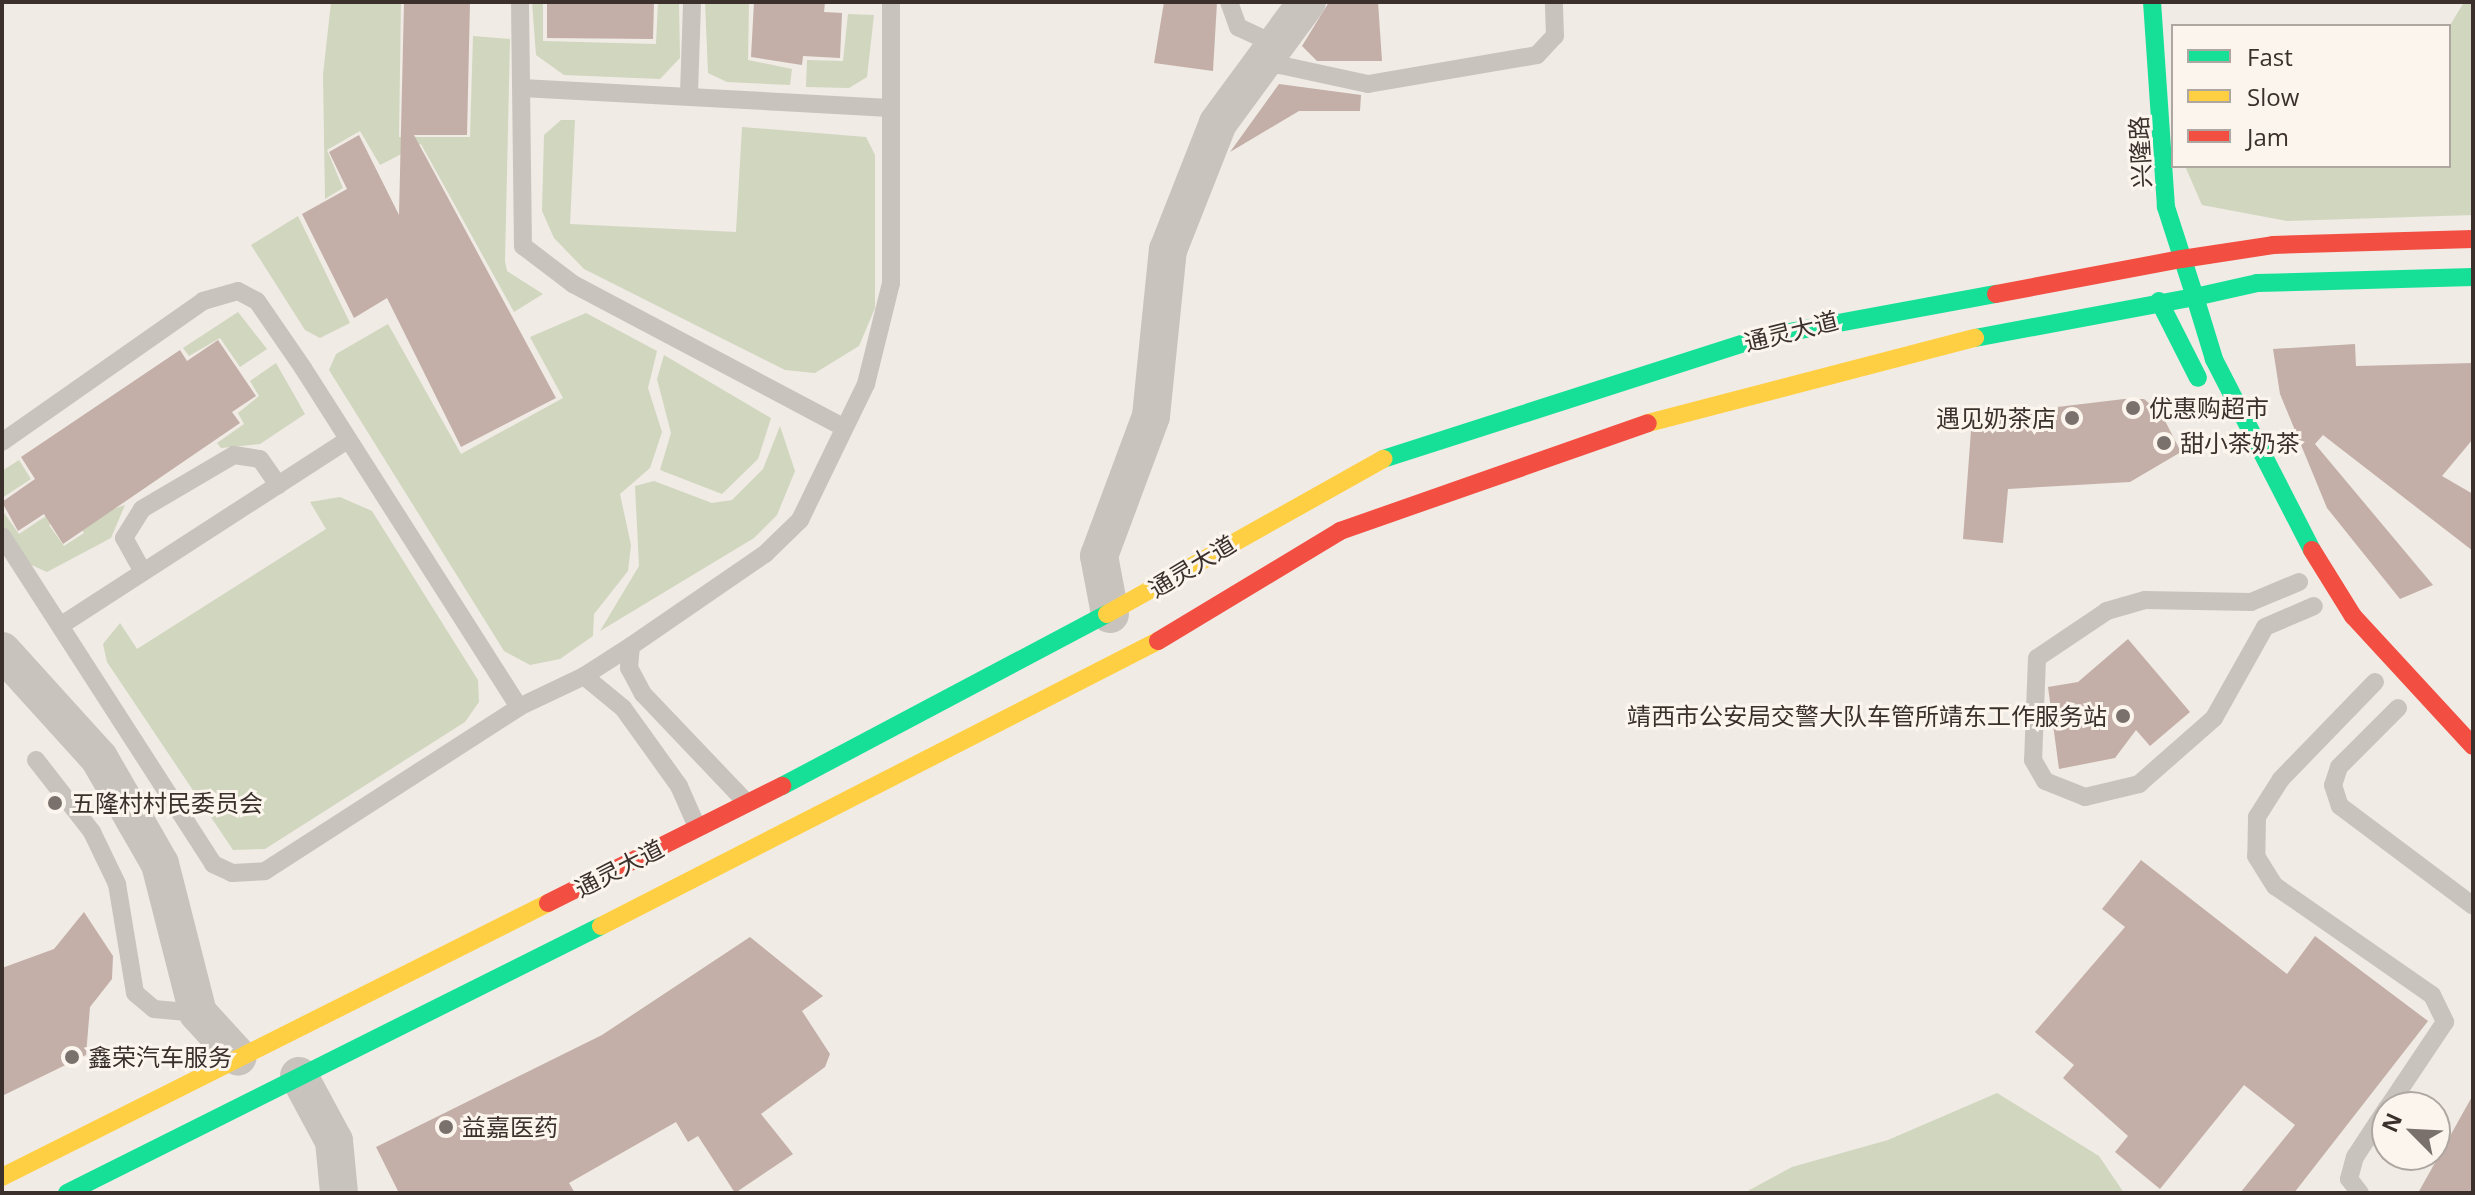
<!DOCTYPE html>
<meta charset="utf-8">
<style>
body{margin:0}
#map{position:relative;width:2475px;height:1195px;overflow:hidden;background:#f0ebe5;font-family:"Open Sans","Noto Sans SC",sans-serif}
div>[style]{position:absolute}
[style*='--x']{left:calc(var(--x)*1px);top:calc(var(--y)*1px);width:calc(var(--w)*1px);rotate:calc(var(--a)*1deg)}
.green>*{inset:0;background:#d1d6bf}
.building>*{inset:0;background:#c3afa7}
.lane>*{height:18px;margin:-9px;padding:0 9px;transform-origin:9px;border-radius:9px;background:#c9c3be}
.street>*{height:38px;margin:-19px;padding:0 19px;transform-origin:19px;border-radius:19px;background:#c9c3be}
.fast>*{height:18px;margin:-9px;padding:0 9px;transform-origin:9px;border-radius:9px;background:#16e098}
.slow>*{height:18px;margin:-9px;padding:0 9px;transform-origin:9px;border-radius:9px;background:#ffcf43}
.jam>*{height:18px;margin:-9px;padding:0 9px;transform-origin:9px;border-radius:9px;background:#f24e42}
.dots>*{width:22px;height:22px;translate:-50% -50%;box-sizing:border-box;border:4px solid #fbf5ee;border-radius:50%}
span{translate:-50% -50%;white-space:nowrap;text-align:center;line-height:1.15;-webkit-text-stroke:6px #fbf5ee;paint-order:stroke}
.street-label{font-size:24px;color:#3b302b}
.poi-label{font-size:24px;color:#3b302b}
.left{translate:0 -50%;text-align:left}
.right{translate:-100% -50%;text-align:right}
.frame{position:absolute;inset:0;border:4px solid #3b302b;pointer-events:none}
.legend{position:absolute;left:2171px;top:24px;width:280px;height:144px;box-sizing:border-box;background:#fbf5ee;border:2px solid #aea6a0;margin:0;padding:10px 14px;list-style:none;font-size:24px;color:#3b302b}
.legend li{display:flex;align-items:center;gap:16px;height:40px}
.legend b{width:40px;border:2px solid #aea6a0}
.north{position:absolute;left:2371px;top:1091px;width:80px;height:80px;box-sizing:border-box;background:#fbf5ee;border:2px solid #aea6a0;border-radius:50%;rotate:294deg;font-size:22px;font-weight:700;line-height:32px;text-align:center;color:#3b302b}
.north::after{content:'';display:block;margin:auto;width:28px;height:36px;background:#7a716c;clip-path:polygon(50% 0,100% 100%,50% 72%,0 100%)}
</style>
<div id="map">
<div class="green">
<i style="clip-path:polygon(331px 2px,401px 2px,399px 137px,470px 137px,473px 36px,510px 39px,505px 261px,507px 271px,543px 294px,514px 312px,421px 144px,380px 165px,360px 131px,327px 150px,343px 188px,325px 199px,323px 75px)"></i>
<i style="clip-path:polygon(532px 2px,543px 2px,543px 41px,656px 44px,658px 2px,679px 3px,680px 58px,660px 79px,564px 75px,536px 55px)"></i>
<i style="clip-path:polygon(705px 2px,749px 2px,748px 60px,792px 69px,790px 85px,727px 82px,708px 73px)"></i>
<i style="clip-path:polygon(2464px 2px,2473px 2px,2473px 215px,2287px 221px,2202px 205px,2185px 166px,2449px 166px,2449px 27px)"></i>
<i style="clip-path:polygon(848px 14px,874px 15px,867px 77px,849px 88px,806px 87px,807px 60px,843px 61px)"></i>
<i style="clip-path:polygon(561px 120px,575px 120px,570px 224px,736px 232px,742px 127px,866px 137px,875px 155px,875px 308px,859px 346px,815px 373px,785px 370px,584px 269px,554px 238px,542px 211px,544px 135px)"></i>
<i style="clip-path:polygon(298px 216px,350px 323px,320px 338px,305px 330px,251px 245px)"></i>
<i style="clip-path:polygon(238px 312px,267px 349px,240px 367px,220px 338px,189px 356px,183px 348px)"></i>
<i style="clip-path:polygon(586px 313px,657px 351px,648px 388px,662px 432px,650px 468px,620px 494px,631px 545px,628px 571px,594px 614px,593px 636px,560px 659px,530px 665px,504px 651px,329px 370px,336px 354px,388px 324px,461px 454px,563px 398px,530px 337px)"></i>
<i style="clip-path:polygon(664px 355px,771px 418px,758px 459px,722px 494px,660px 470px,671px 433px,657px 379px)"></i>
<i style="clip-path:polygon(276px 363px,305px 414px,260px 444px,221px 448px,217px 443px,244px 424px,238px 413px,259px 396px,250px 381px)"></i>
<i style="clip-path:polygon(780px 426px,795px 471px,777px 515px,754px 538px,600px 631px,639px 566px,635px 486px,654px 481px,712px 503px,732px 500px,763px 469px)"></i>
<i style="clip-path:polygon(19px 460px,31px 479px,2px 498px,2px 471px)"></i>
<i style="clip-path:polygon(340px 497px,372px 511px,478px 680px,479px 702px,465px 722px,265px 849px,233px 850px,107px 662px,103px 644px,120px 623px,137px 649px,326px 529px,310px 502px)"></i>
<i style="clip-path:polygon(125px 505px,111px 538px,47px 572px,27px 563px,2px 523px,2px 510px,19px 534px,52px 512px,57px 519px,49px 525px,64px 546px,84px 533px,77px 521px)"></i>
<i style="clip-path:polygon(1997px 1093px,2099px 1156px,2124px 1193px,1744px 1193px,1792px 1167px,1888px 1140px)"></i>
</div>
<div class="building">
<i style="clip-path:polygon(404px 2px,470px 2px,467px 135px,414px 135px,556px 398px,461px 447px,387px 298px,354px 318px,302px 214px,347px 189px,329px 152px,359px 135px,399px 215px)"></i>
<i style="clip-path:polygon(547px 2px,654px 2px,653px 39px,547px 38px)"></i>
<i style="clip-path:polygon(754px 2px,825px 2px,824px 12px,842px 13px,840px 58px,803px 56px,802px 65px,751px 57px)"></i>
<i style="clip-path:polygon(1164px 2px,1217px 2px,1213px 71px,1154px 63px)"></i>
<i style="clip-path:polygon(1329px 2px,1378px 2px,1382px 61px,1317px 61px,1302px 46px)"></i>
<i style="clip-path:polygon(1279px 84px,1361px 95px,1360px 111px,1299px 111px,1230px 152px)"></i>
<i style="clip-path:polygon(218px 340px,256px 396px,232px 412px,240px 423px,63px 544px,44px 514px,18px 531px,2px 502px,35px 479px,21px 457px,180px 350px,187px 361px)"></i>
<i style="clip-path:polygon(2355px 344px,2356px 366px,2473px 363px,2473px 439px,2442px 476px,2473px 494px,2473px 551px,2323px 435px,2315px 444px,2433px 585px,2400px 599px,2327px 508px,2280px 394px,2273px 349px)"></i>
<i style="clip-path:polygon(2124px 399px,2144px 399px,2161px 413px,2181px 452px,2130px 482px,2008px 489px,2003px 543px,1963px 539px,1972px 417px)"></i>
<i style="clip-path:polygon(2128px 639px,2190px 712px,2150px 746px,2136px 730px,2115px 758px,2059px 769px,2048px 687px,2078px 682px)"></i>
<i style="clip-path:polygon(2141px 860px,2287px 974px,2315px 936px,2428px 1021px,2294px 1193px,2240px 1193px,2295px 1125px,2244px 1085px,2160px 1189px,2115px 1152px,2128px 1136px,2063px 1078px,2074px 1065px,2035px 1032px,2125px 927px,2102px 909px)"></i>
<i style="clip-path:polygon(84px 912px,113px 956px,112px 979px,90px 1007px,86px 1055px,2px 1096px,2px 968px,54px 949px)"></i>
<i style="clip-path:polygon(750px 937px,823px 996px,802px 1011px,830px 1054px,825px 1067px,761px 1114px,793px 1154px,735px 1193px,698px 1136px,688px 1142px,676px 1122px,569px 1183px,575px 1193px,399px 1193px,376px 1147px,602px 1035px)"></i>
<i style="clip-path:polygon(2473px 1095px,2473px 1193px,2418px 1193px)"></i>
</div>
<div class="lane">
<i style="--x:520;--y:2;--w:244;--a:89.3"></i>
<i style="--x:523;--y:246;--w:63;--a:37.2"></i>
<i style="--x:573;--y:284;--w:306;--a:27.9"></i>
<i style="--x:1229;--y:2;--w:27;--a:70"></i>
<i style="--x:1238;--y:27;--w:29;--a:25"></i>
<i style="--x:1264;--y:39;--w:31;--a:58"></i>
<i style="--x:1280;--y:65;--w:90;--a:12.2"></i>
<i style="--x:1368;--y:84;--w:171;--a:-9.7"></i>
<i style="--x:1537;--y:55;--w:26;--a:-47"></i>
<i style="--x:1555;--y:36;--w:34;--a:-92"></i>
<i style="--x:522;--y:88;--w:368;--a:3.1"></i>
<i style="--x:689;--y:94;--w:92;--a:-88.1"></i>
<i style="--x:2;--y:442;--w:246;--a:-35"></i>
<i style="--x:203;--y:301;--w:36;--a:-16"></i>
<i style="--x:238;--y:291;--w:21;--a:28"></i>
<i style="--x:257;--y:301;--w:81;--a:55.5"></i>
<i style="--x:303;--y:368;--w:402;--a:57.5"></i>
<i style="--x:2;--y:536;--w:390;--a:57.2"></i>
<i style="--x:213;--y:864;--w:21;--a:25"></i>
<i style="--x:232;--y:873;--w:33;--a:-3"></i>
<i style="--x:265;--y:871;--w:302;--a:-32.8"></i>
<i style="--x:519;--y:707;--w:72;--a:-25.5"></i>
<i style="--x:584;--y:676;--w:50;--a:39.4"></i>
<i style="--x:623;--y:708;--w:96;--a:54.3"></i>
<i style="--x:679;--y:786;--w:45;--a:66.3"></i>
<i style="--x:143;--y:572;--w:39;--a:-119"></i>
<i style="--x:124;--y:538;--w:34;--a:-58"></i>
<i style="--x:142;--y:509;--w:107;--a:-30.4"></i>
<i style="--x:234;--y:455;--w:26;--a:9"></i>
<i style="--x:260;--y:459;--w:32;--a:55"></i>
<i style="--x:2299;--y:582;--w:52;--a:157.4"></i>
<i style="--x:2251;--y:602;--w:106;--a:-178.9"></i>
<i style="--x:2145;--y:600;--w:40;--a:164"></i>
<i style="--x:2107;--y:611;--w:84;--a:146.1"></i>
<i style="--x:2037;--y:658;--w:102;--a:92.2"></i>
<i style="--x:2033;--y:760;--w:24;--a:60"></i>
<i style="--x:2045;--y:781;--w:43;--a:21.8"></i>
<i style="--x:2085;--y:797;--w:56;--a:-13.5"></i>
<i style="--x:2139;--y:784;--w:100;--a:-41.3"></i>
<i style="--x:2214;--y:718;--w:104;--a:-60.7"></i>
<i style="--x:2265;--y:627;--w:53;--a:-23.2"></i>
<i style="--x:63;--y:624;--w:337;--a:-32.9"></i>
<i style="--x:584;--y:676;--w:56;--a:-32.6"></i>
<i style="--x:2375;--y:682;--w:135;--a:134.1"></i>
<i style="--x:2281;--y:779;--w:45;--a:122.3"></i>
<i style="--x:2257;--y:817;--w:39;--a:91"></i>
<i style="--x:2256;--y:856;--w:36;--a:58"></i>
<i style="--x:2275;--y:886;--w:191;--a:34.8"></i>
<i style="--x:2432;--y:995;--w:30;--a:64"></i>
<i style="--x:2445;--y:1022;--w:102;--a:123.8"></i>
<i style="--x:2398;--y:708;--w:83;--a:135"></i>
<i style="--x:2339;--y:767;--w:19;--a:108"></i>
<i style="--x:2333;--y:785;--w:22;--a:72"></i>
<i style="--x:2340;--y:806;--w:166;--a:36.9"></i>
<i style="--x:36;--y:760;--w:91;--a:52.1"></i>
<i style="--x:92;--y:832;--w:58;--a:64.3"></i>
<i style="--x:117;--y:884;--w:110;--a:80.6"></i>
<i style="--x:135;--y:993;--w:25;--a:40"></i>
<i style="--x:154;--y:1009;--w:44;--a:5.2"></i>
<i style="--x:746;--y:802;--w:149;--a:-133.6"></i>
<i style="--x:643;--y:694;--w:30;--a:-118"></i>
<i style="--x:629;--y:668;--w:22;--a:-85"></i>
<i style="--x:631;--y:646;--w:163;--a:-34.5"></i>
<i style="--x:765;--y:554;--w:49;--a:-44.2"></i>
<i style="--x:800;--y:520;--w:151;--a:-64.1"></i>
<i style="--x:866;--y:384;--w:104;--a:-76.1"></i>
<i style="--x:891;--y:283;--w:281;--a:-90"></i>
<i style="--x:2360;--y:1193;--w:18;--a:-128"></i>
<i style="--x:2349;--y:1179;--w:23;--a:-75"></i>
<i style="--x:2355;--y:1157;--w:59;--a:-56.9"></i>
</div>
<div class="street">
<i style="--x:1110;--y:614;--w:59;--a:-100.7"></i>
<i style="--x:1099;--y:556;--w:149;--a:-69.6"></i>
<i style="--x:1151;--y:416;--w:167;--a:-84.2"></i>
<i style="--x:1168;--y:250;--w:136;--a:-68.5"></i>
<i style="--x:1218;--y:123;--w:150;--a:-53.7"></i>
<i style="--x:2;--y:651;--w:144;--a:47.8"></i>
<i style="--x:99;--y:758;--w:74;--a:60"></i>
<i style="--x:136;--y:822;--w:48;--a:60.3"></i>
<i style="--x:160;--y:864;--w:154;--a:75.7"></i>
<i style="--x:198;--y:1013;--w:59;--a:47.7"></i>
<i style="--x:299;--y:1076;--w:74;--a:61.7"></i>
<i style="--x:334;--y:1141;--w:52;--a:84.5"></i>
</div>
<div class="fast">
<i style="--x:2159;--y:301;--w:86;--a:63.1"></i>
<i style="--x:1975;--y:338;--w:224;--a:-10.6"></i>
<i style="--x:2195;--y:297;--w:95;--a:-107.9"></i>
<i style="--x:2166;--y:207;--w:205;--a:-93.9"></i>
<i style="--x:1383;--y:459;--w:399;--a:-17.8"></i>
<i style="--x:1763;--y:337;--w:237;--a:-10.5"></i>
<i style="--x:2312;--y:550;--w:215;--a:-117.2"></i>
<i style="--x:2214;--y:359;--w:65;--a:-107"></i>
<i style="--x:2195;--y:297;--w:64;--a:-12.7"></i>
<i style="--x:2257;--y:283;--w:216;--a:-1.6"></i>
<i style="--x:782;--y:786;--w:368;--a:-27.9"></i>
<i style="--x:67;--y:1193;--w:597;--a:-26.57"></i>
</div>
<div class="slow">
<i style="--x:1648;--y:423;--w:338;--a:-14.6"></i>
<i style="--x:1107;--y:614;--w:317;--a:-29.3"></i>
<i style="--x:601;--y:926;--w:626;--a:-27.1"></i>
<i style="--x:2;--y:1177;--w:611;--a:-26.65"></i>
</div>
<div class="jam">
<i style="--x:2182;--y:259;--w:92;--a:-8.7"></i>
<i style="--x:2273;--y:245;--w:200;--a:-1.7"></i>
<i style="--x:1996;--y:294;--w:189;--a:-10.7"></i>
<i style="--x:2312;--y:550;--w:78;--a:58.2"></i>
<i style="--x:2353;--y:616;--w:177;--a:47.3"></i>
<i style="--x:1158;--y:641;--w:213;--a:-31.1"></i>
<i style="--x:1340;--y:531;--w:326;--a:-19.3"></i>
<i style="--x:548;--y:903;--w:262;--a:-26.6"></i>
</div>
<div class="dots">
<i style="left:2133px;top:408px;background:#7a716c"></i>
<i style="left:2072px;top:418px;background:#7a716c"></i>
<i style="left:2164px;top:443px;background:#7a716c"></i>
<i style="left:2123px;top:716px;background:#7a716c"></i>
<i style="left:55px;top:803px;background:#7a716c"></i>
<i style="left:72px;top:1057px;background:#7a716c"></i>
<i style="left:446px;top:1127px;background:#7a716c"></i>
</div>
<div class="street-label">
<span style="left:2140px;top:152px;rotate:-93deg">兴隆路</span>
<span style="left:1791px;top:331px;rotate:-14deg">通灵大道</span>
<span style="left:1192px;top:566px;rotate:-31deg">通灵大道</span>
<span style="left:619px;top:868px;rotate:-27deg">通灵大道</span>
</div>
<div class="poi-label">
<span class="left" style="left:2149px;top:408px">优惠购超市</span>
<span class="right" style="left:2056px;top:418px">遇见奶茶店</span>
<span class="left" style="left:2180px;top:443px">甜小茶奶茶</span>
<span class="right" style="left:2107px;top:716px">靖西市公安局交警大队车管所靖东工作服务站</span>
<span class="left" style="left:71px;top:803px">五隆村村民委员会</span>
<span class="left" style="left:88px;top:1057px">鑫荣汽车服务</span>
<span class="left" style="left:462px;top:1127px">益嘉医药</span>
</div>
<div class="frame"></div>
<ul class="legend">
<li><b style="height:10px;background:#16e098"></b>Fast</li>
<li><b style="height:10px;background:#ffcf43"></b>Slow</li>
<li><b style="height:10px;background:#f24e42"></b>Jam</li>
</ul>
<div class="north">N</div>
</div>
